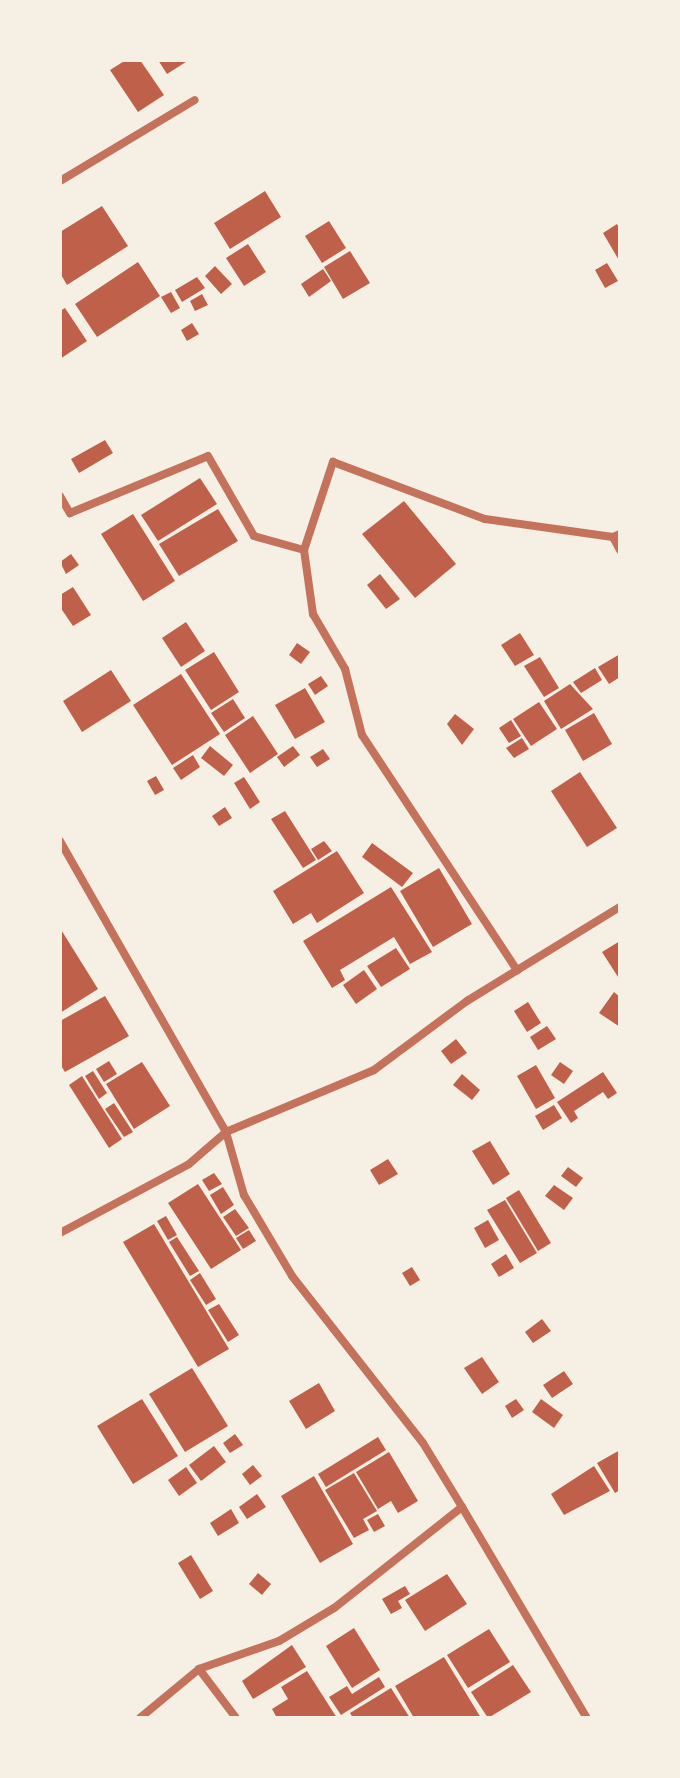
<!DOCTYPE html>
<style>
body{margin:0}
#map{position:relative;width:680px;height:1778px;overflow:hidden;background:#f6efe4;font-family:Mulish,sans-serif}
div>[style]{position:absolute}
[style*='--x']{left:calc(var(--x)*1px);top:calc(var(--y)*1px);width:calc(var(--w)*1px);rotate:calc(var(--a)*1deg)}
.building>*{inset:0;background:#bf614a}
.minor>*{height:8px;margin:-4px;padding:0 4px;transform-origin:4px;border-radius:4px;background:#c5725c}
span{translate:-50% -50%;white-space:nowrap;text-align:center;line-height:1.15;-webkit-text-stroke:6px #f6efe4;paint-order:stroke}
.frame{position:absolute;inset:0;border:62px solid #f6efe4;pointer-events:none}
</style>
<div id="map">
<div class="building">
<i style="clip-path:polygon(126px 60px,140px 60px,164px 95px,138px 112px,110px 70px)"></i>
<i style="clip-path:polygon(158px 60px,189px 60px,167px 74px)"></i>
<i style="clip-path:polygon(265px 191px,281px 217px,230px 249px,214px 223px)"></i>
<i style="clip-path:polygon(102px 206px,128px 246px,67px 285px,60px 273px,60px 232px)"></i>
<i style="clip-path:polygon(329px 221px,346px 248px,322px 263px,305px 236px)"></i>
<i style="clip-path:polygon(617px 224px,620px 230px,620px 262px,603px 233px)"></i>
<i style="clip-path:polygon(248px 244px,266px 272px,244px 286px,226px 258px)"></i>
<i style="clip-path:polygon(350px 251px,370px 283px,343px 299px,324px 267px)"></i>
<i style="clip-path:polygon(138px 262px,160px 296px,97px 337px,75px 304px)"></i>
<i style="clip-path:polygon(607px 263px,618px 281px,605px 288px,595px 270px)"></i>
<i style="clip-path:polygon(215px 266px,232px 284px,221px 294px,205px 276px)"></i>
<i style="clip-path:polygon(323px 269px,331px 281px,309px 297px,301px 284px)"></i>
<i style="clip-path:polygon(197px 277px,205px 288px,182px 302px,175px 290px)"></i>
<i style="clip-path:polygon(171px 292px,180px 308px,171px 313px,161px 297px)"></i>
<i style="clip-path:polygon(202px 294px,208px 305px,195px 311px,190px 301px)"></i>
<i style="clip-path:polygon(65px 308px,87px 341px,60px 359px,60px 311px)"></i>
<i style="clip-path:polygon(192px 323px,199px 334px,187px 341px,181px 330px)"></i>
<i style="clip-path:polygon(105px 440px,113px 453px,79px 473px,71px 459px)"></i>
<i style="clip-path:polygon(200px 478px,217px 504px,158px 541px,141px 515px)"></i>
<i style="clip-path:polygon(404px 501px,456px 564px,415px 598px,362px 534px)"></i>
<i style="clip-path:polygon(218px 509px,238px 541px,179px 576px,159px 544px)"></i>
<i style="clip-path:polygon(133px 514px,175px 581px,143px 601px,101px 534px)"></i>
<i style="clip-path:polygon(71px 554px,79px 565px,66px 574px,60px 562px)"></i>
<i style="clip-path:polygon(380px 574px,400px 599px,386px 609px,367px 585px)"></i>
<i style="clip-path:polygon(73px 587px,91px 615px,73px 626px,60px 607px,60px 595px)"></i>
<i style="clip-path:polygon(186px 622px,205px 651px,181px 667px,162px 638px)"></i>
<i style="clip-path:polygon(520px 633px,534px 655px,515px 666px,501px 645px)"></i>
<i style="clip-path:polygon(297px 643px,310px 652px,301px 664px,289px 655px)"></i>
<i style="clip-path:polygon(214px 652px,239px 692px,211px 710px,185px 670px)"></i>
<i style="clip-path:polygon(620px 654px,620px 677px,609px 684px,598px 667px)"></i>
<i style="clip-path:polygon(540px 657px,559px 688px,544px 697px,524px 666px)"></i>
<i style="clip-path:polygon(595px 668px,602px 680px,581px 693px,573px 682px)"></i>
<i style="clip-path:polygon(111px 670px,131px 701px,82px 732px,63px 701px)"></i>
<i style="clip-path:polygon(181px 674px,220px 734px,172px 765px,133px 705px)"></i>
<i style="clip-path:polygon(321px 676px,328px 686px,315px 695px,308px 684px)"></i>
<i style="clip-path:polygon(570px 684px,593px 709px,561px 729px,544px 701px)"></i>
<i style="clip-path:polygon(305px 688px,325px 722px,295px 739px,275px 705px)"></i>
<i style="clip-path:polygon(233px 699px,245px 718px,224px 732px,211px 713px)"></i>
<i style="clip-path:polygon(539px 702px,557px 729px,531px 746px,513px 719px)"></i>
<i style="clip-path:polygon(594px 713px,612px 744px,583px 761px,565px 730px)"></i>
<i style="clip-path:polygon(455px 714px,474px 729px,462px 745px,447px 724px)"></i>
<i style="clip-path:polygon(253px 716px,278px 754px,250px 773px,225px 735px)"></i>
<i style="clip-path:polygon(511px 720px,521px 736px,509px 743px,499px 728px)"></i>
<i style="clip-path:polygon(522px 738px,529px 749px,514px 758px,506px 748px)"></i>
<i style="clip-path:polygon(210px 746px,233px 765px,224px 776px,201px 758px)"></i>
<i style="clip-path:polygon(293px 746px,300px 755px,284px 767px,277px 757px)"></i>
<i style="clip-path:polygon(323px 749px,330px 759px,317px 767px,310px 757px)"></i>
<i style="clip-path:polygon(193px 755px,200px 767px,181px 780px,173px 768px)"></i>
<i style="clip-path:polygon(580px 772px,617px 828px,587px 847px,551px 791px)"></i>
<i style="clip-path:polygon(156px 776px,164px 790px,155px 795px,147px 781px)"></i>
<i style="clip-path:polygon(244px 777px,260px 802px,250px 809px,234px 783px)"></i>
<i style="clip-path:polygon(225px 807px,232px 818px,219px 826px,212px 816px)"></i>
<i style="clip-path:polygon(285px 811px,316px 860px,303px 868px,271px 819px)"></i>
<i style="clip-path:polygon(324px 841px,332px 851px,318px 860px,311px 849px)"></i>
<i style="clip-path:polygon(372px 843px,413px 873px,402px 887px,362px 857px)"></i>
<i style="clip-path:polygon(337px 851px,364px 893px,317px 923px,311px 913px,293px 924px,273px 891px)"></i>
<i style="clip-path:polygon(439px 868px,472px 924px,433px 947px,400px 891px)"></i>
<i style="clip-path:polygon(391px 887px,432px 952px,410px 964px,394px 937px,340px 970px,345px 980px,332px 988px,303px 941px)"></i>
<i style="clip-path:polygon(60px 928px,98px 989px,60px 1013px)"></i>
<i style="clip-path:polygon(620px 941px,620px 980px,602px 952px)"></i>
<i style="clip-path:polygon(396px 948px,410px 969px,381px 987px,367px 966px)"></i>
<i style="clip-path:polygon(364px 970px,377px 989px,356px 1004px,343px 985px)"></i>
<i style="clip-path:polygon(614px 992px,620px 997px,620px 1027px,599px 1013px)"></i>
<i style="clip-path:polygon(105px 996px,129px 1036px,65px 1072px,60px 1064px,60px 1021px)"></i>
<i style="clip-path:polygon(528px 1002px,541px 1023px,527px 1032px,514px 1011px)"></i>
<i style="clip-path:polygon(547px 1026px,556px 1039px,538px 1050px,530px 1037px)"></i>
<i style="clip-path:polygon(456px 1039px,467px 1053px,451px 1064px,441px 1051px)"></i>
<i style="clip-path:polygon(109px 1061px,117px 1074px,104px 1082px,96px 1069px)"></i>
<i style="clip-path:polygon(142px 1062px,170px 1106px,134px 1129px,106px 1084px)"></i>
<i style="clip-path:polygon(560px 1062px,573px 1071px,564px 1084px,551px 1075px)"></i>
<i style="clip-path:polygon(536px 1065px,555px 1098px,536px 1109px,517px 1076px)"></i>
<i style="clip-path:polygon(93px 1071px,107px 1093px,99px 1099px,85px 1076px)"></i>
<i style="clip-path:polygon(603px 1072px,617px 1093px,608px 1099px,603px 1092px,574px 1111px,578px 1118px,571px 1123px,557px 1102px)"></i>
<i style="clip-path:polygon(462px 1074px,480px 1090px,472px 1100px,453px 1085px)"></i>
<i style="clip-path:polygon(82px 1076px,122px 1139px,109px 1148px,69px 1085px)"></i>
<i style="clip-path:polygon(114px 1103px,133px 1132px,124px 1137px,105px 1109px)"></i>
<i style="clip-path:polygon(554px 1105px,562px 1118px,543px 1130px,535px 1116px)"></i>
<i style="clip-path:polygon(490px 1141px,510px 1174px,493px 1185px,472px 1151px)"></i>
<i style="clip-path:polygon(388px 1159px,398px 1174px,379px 1185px,370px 1170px)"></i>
<i style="clip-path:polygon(568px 1167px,583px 1178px,576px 1187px,561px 1176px)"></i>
<i style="clip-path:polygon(214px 1173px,222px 1184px,209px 1191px,202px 1180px)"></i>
<i style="clip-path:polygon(198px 1184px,241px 1250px,211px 1269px,168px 1203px)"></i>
<i style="clip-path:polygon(554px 1185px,573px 1198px,564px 1210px,545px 1196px)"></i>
<i style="clip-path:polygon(223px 1187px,234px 1205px,221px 1214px,210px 1195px)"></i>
<i style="clip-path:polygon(519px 1190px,551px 1243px,538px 1251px,506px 1198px)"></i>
<i style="clip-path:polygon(505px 1200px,537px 1253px,520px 1263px,487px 1210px)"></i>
<i style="clip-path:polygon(235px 1209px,249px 1228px,236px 1236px,223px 1217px)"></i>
<i style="clip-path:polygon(166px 1216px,177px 1235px,168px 1240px,157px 1221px)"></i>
<i style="clip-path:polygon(488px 1220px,499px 1240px,485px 1248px,474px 1228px)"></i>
<i style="clip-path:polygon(154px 1224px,229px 1349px,198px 1367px,123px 1242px)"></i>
<i style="clip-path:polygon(249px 1230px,256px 1241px,243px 1249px,236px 1238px)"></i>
<i style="clip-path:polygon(177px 1237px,199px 1271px,190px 1276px,169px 1242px)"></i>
<i style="clip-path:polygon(506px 1254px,514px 1268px,499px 1277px,491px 1264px)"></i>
<i style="clip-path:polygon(412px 1267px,420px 1280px,410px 1286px,402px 1273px)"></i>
<i style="clip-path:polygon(200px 1273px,216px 1299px,206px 1305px,190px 1280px)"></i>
<i style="clip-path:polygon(219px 1304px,239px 1335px,228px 1342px,208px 1310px)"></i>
<i style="clip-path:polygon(542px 1319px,551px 1331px,533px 1343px,525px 1332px)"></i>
<i style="clip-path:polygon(482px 1357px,499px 1382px,482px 1394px,464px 1368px)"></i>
<i style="clip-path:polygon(192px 1368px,228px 1426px,185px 1452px,149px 1394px)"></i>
<i style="clip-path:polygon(564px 1371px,573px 1384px,552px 1398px,543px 1385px)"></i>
<i style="clip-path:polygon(319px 1383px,335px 1411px,306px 1429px,289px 1401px)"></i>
<i style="clip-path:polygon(142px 1399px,178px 1456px,133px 1484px,97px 1426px)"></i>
<i style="clip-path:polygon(516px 1399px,524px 1410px,512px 1418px,505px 1406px)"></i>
<i style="clip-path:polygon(541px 1399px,563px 1415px,554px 1428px,532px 1412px)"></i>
<i style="clip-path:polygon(235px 1434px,243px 1445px,230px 1453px,223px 1443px)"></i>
<i style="clip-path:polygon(378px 1437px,386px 1450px,326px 1487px,318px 1474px)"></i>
<i style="clip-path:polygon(214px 1446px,226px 1462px,201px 1481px,189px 1465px)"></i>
<i style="clip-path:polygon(620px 1450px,620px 1490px,615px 1493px,597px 1463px)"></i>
<i style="clip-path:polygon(389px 1452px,418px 1501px,398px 1513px,391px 1501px,378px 1509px,356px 1472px)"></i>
<i style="clip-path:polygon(253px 1465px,262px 1476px,250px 1485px,242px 1474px)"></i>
<i style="clip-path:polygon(594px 1466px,610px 1491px,564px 1515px,551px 1494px)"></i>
<i style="clip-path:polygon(186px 1467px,197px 1483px,179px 1496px,168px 1480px)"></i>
<i style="clip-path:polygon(354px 1473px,377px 1511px,363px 1519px,369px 1530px,354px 1538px,325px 1490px)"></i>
<i style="clip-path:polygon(314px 1476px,353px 1544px,320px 1563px,281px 1496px)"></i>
<i style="clip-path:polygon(257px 1494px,266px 1507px,247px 1519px,239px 1507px)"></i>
<i style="clip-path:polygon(231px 1509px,239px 1523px,218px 1536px,210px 1523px)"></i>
<i style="clip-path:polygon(378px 1514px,385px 1526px,374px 1532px,367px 1520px)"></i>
<i style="clip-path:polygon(191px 1555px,213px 1591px,200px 1599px,178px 1563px)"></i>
<i style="clip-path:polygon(258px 1573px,271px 1584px,262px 1595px,249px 1584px)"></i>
<i style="clip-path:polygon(447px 1574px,467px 1604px,425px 1631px,405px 1600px)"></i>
<i style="clip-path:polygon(405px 1586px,410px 1594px,398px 1601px,402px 1608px,391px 1614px,382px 1599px)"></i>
<i style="clip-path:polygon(354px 1628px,380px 1670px,352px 1688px,326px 1646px)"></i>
<i style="clip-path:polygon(489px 1629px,510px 1662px,468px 1688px,447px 1655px)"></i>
<i style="clip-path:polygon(292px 1645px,306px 1667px,253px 1699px,242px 1681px)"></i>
<i style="clip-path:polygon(444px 1657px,481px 1718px,414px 1718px,395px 1686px)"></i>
<i style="clip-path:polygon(513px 1665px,531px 1692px,488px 1718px,471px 1692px)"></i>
<i style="clip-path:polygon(307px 1671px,337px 1718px,277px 1718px,272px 1709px,288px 1699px,281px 1687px)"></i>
<i style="clip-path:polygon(379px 1677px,385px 1687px,341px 1715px,329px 1697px,347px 1686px,352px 1694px)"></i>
<i style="clip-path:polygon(391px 1688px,410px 1718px,353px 1718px,350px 1713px)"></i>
</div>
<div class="minor">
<i style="--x:60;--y:181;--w:157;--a:-31"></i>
<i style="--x:60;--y:496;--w:20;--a:60"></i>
<i style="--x:70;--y:513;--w:149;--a:-22.4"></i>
<i style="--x:208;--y:456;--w:92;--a:60.1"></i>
<i style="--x:254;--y:536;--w:52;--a:15.6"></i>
<i style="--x:304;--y:550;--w:93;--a:-71.8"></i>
<i style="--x:333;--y:462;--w:162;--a:20.6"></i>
<i style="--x:485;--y:519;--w:129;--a:8"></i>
<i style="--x:620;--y:534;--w:8;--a:157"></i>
<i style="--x:613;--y:537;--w:15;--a:62"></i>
<i style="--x:304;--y:550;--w:65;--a:82"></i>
<i style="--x:313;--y:614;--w:64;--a:59.8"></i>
<i style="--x:345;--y:669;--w:68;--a:75.6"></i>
<i style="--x:362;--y:735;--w:282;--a:56.6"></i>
<i style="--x:60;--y:841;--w:335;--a:60.3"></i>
<i style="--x:226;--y:1132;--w:66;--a:74.1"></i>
<i style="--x:244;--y:1195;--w:94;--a:59.3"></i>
<i style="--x:292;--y:1276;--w:212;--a:51.9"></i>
<i style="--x:423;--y:1443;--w:75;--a:58.6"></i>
<i style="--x:462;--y:1507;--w:163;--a:141.7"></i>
<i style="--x:334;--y:1608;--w:64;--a:149"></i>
<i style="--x:279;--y:1641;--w:85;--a:160.7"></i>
<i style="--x:199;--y:1669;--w:77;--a:140.3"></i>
<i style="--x:60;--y:1233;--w:146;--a:-28.1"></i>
<i style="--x:189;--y:1164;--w:49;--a:-40.9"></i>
<i style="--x:226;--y:1132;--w:160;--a:-22.7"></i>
<i style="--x:374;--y:1070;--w:116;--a:-36.6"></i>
<i style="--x:467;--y:1001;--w:180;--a:-31.6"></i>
<i style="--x:462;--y:1507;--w:245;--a:59.4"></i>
<i style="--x:199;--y:1669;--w:61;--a:52.9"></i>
</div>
<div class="frame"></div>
</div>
